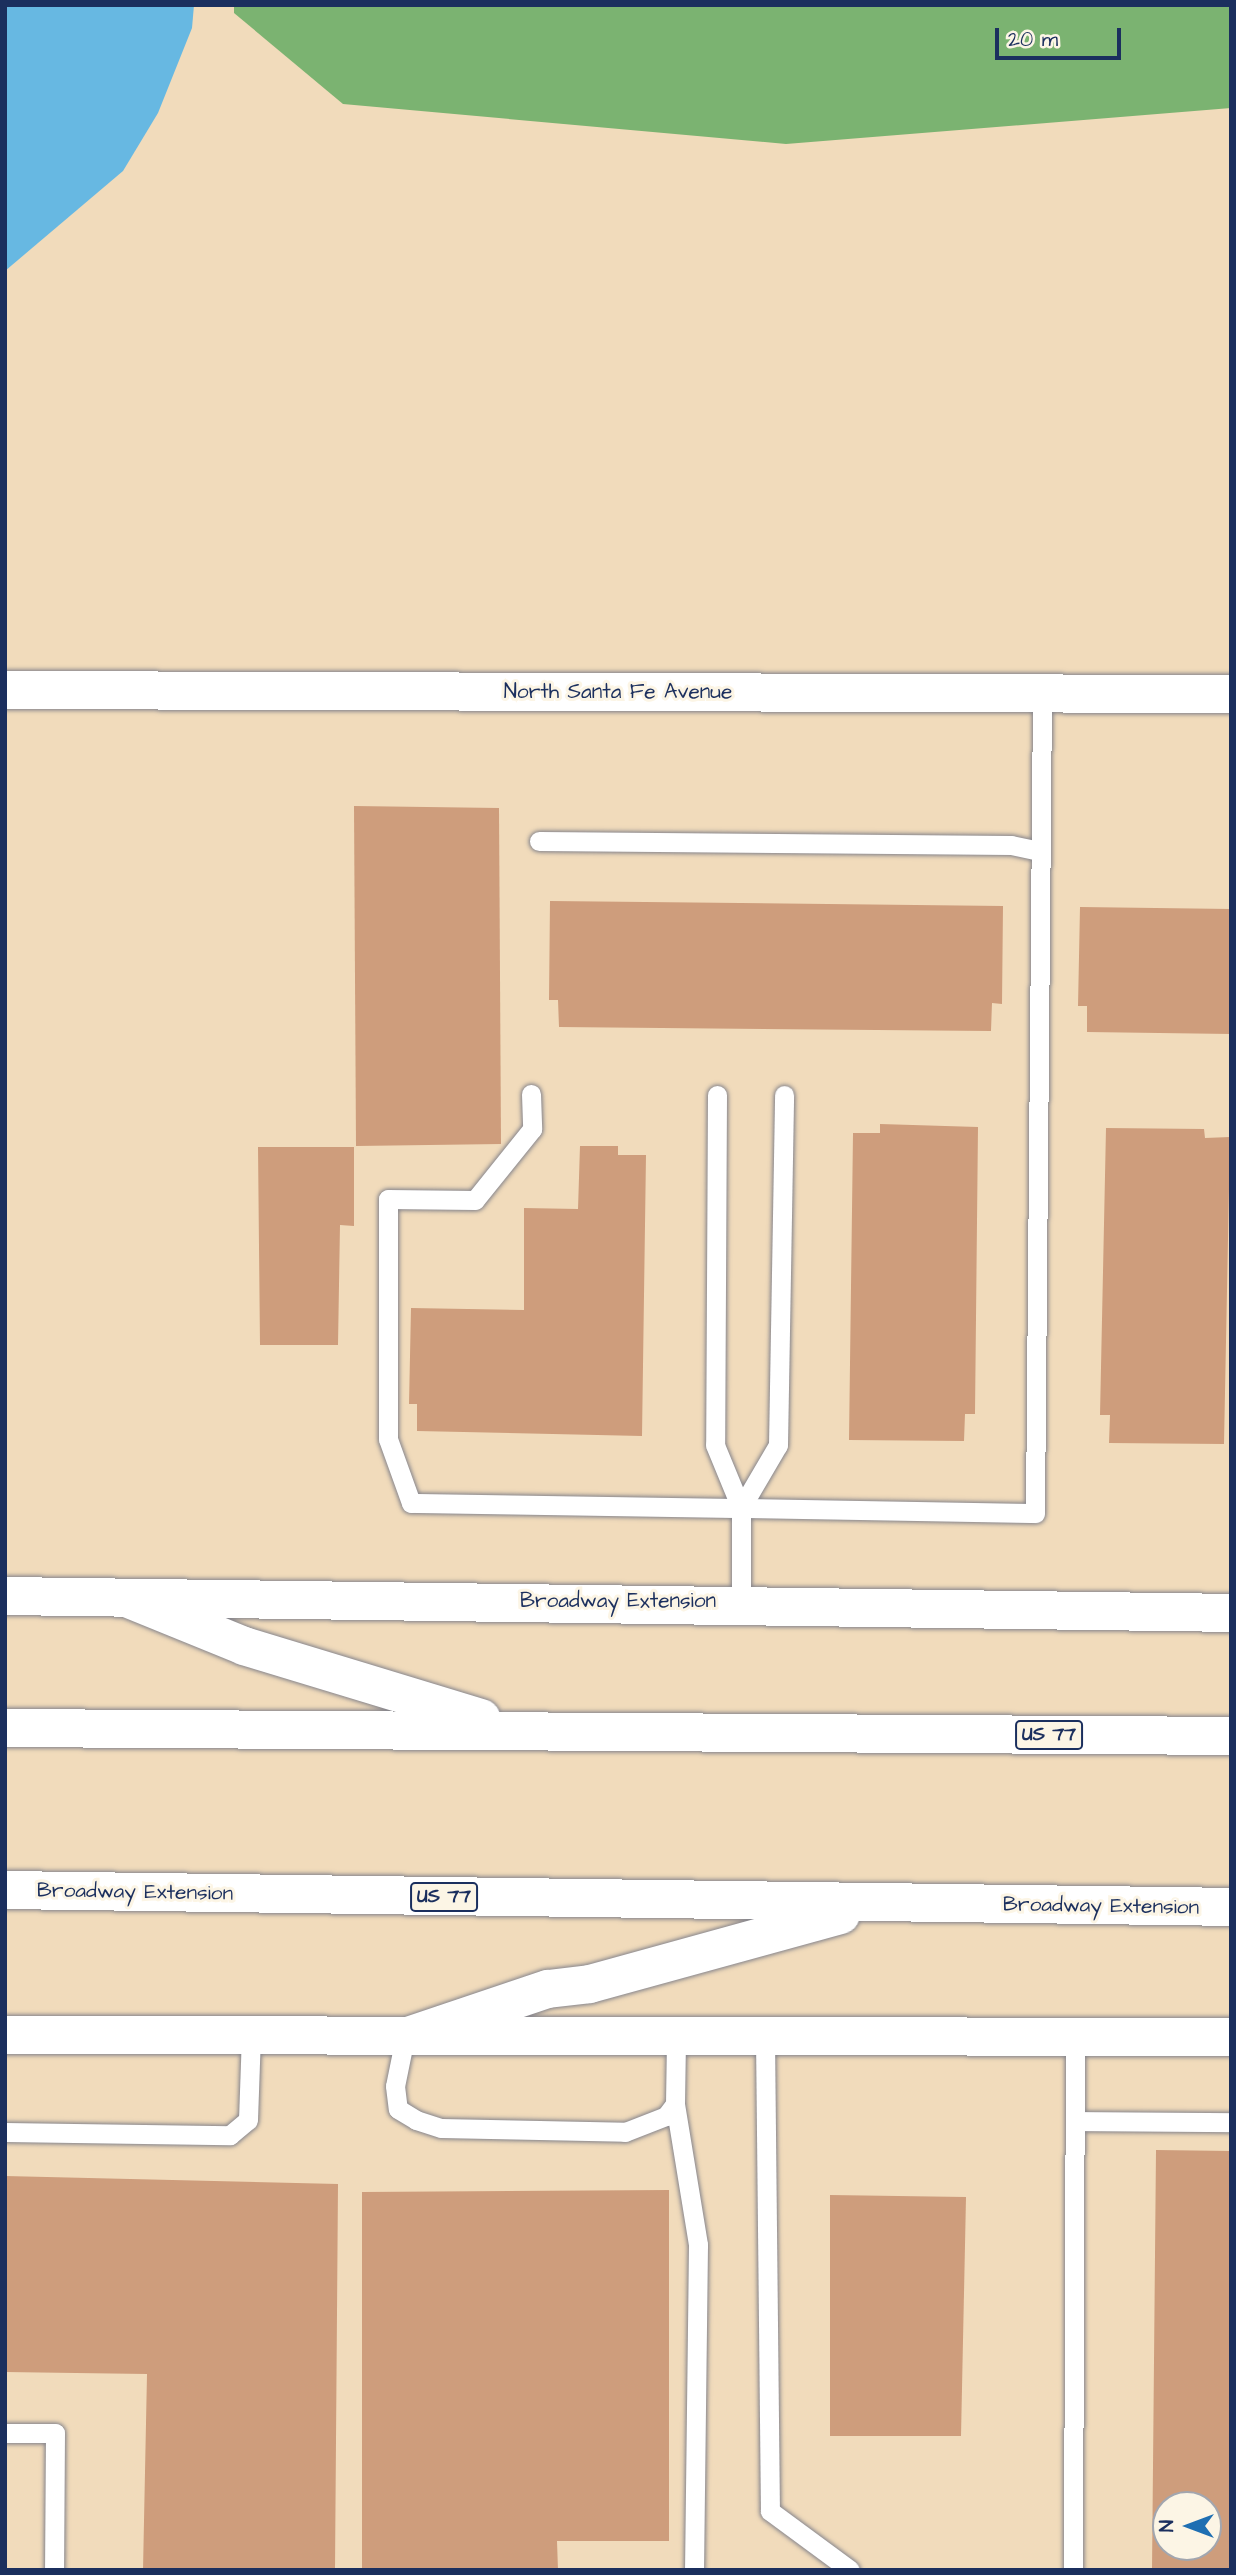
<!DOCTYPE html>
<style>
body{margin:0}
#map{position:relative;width:1236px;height:2575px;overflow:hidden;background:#f1dbbb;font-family:"Architects Daughter",sans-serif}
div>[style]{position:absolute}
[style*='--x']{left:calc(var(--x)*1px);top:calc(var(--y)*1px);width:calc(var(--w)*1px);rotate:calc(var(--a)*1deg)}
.forest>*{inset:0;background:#7bb371}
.water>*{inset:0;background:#67b8e2}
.building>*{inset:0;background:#ce9d7c}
.roads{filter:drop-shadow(0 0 2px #86858c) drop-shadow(0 0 2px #86858c)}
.lane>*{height:19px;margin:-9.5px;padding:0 9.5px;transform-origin:9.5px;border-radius:9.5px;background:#fff}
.street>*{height:38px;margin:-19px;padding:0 19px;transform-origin:19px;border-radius:19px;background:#fff}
.secondary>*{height:38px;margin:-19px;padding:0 19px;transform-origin:19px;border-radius:19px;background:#fff}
.highway>*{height:38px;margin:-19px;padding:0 19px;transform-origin:19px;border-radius:19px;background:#fff}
span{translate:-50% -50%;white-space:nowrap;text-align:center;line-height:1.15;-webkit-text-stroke:6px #fcf5e5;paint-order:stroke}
.shield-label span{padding:2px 5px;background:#fcf5e5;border:2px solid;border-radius:5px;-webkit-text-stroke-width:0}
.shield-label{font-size:19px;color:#1b2f5e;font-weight:700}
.street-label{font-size:21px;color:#1b2f5e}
.frame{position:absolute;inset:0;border:7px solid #1b2f5e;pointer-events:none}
.north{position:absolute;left:1152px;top:2491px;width:70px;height:70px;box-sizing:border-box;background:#fcf5e5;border:2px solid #a2a6af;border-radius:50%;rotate:270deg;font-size:19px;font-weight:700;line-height:28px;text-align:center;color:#1b2f5e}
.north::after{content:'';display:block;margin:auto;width:24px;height:32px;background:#1f6fb2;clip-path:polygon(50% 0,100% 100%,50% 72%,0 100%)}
.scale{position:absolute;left:995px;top:28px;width:126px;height:32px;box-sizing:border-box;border:4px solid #1b2f5e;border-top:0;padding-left:9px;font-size:21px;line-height:24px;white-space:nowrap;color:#1b2f5e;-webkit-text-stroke:5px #fcf5e5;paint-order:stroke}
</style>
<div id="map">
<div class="forest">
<i style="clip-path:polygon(234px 5px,1231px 5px,1231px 108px,786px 144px,343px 104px,234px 13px)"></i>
</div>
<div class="water">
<i style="clip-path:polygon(5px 5px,194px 5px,192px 28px,158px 113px,123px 171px,5px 271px)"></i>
</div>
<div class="building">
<i style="clip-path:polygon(354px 806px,499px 808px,501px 1144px,356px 1146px)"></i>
<i style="clip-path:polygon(550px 901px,1003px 906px,1002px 1004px,992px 1003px,991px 1031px,559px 1027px,558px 1000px,549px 1000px)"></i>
<i style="clip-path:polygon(1080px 907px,1231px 909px,1231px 1034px,1087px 1032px,1087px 1006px,1078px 1006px)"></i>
<i style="clip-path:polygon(880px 1124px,978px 1127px,975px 1414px,965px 1414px,964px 1441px,849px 1440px,853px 1133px,880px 1133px)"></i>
<i style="clip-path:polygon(1106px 1128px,1204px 1129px,1205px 1138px,1230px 1137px,1224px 1444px,1109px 1443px,1110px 1415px,1100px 1415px)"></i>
<i style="clip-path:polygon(580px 1146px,618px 1146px,618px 1155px,646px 1155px,642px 1436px,417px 1431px,417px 1404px,409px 1404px,411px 1308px,524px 1310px,524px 1208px,578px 1209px)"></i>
<i style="clip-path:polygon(258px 1147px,354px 1147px,354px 1226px,340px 1225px,338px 1345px,260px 1345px)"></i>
<i style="clip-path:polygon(evenodd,1156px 2150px,1231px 2151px,1231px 2570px,1152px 2570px,1156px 2150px,1166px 2505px,1208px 2505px,1208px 2547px,1166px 2547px,1166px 2505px)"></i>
<i style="clip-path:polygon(5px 2176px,338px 2184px,335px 2570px,143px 2570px,147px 2374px,5px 2372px)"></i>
<i style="clip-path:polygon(669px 2190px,669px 2541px,557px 2541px,558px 2570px,362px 2570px,362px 2192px)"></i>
<i style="clip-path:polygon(830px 2195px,966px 2197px,961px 2436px,830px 2436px)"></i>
</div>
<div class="roads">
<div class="lane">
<i style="--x:539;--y:841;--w:472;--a:0.5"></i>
<i style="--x:1011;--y:845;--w:30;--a:12"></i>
<i style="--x:531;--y:1094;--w:35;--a:88"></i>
<i style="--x:532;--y:1129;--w:91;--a:128.8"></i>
<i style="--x:475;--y:1200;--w:87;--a:-179.3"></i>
<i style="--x:388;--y:1199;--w:240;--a:90"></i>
<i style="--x:388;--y:1439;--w:68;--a:70.2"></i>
<i style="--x:411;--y:1503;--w:330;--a:0.9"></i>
<i style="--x:717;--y:1095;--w:350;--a:90.3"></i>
<i style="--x:715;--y:1445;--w:68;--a:67.6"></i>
<i style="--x:741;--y:1508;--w:73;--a:-59.6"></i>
<i style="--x:778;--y:1445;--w:350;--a:-89"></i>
<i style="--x:741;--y:1602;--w:94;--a:-90"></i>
<i style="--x:741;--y:1508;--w:294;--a:1"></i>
<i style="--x:1035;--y:1513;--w:820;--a:-89.51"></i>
<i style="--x:405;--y:2037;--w:50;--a:101.5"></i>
<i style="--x:395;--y:2086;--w:23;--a:83"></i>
<i style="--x:398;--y:2109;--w:21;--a:31"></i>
<i style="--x:416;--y:2120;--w:26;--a:18"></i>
<i style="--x:441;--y:2128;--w:184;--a:1.2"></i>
<i style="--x:625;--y:2132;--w:44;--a:-21.3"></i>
<i style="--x:666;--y:2116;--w:15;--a:-53"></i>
<i style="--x:675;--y:2104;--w:67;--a:-89.1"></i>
<i style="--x:765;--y:2037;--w:474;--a:89.4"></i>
<i style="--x:770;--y:2511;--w:99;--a:36.4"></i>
<i style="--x:675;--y:2104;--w:143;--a:80.7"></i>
<i style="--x:698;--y:2245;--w:325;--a:90.7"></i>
<i style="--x:1076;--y:2121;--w:155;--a:0.4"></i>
<i style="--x:5;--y:2132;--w:225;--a:0.8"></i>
<i style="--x:230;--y:2135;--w:23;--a:-40"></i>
<i style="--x:248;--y:2120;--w:85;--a:-88"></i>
<i style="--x:5;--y:2433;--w:50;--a:0"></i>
<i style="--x:55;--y:2433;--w:137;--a:90.4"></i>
<i style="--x:1073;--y:2570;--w:533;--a:-89.79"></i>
</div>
<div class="street">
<i style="--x:5;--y:690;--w:1226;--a:0.19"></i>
</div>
<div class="secondary">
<i style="--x:5;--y:1596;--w:1226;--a:0.79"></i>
<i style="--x:5;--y:2035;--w:1226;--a:0.09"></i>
</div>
<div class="highway">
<i style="--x:129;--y:1599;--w:124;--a:22.2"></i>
<i style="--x:244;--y:1646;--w:248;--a:16.9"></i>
<i style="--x:5;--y:1728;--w:1226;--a:0.37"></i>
<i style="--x:5;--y:1890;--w:1226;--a:0.79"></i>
<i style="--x:405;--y:2037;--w:151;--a:-18.6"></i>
<i style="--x:548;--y:1989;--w:42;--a:-6.8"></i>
<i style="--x:590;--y:1984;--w:260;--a:-15.4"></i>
</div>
</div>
<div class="shield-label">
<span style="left:1049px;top:1735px">US 77</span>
<span style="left:444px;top:1897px">US 77</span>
</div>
<div class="street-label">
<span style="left:618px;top:692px">North Santa Fe Avenue</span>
<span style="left:618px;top:1601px">Broadway Extension</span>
<span style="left:135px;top:1892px;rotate:1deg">Broadway Extension</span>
<span style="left:1101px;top:1906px;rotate:1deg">Broadway Extension</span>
</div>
<div class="frame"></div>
<div class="north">N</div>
<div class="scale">20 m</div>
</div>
